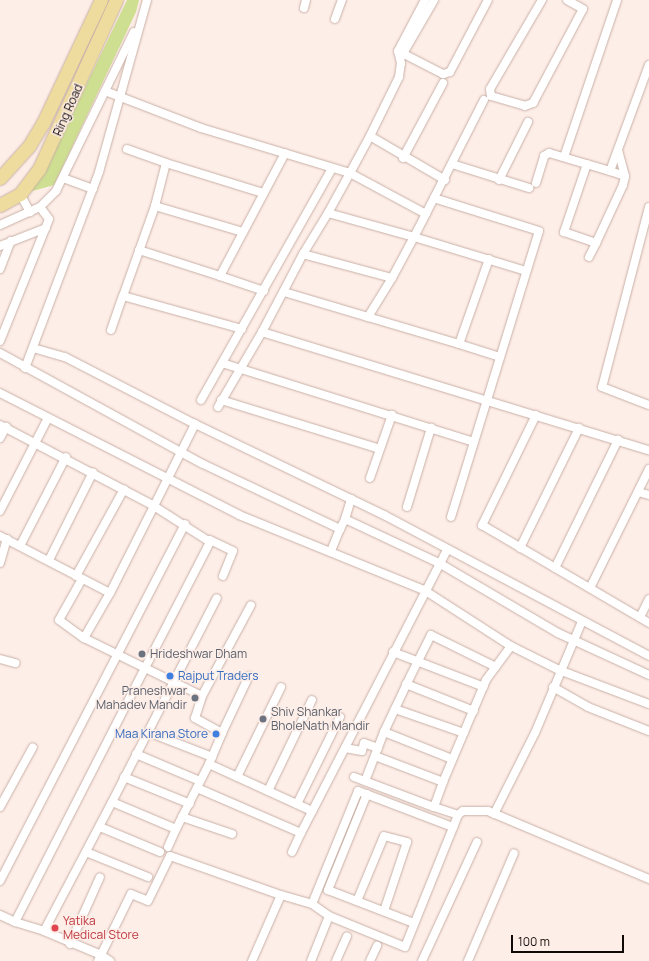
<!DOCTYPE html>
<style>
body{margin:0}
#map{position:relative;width:649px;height:961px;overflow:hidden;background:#feeee8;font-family:Manrope,sans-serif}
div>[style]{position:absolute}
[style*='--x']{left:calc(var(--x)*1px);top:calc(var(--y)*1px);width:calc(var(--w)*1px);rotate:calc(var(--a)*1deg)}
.green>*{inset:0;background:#cedf91}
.roads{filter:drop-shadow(0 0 1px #c8b0a6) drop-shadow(0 0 1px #c8b0a6)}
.minor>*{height:8px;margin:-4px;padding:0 4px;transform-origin:4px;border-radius:4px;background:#fff}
.primary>*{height:13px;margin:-6.5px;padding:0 6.5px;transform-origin:6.5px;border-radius:6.5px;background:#eddc9d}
.dots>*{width:11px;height:11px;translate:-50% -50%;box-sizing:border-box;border:2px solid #feeee8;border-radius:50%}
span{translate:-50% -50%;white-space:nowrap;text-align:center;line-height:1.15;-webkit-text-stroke:3px #feeee8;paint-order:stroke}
.street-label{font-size:12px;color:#110906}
.worship-label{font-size:12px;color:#5b616d}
.left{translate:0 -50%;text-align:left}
.right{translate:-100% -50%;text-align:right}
.shop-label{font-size:12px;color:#366cbe}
.health-label{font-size:12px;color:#be3a42}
.scale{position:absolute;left:511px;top:935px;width:113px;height:18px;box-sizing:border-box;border:2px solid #110906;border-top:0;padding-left:5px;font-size:12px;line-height:14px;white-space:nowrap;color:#110906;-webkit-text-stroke:3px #feeee8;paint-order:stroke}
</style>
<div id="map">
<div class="green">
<i style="clip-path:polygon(127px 0,139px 0,136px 12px,54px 185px,29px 192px,61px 137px)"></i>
</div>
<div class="roads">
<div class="minor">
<i style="--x:542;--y:0;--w:103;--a:120.3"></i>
<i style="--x:490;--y:89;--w:7;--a:82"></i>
<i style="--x:491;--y:96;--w:35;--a:16"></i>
<i style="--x:525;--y:106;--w:9;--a:-21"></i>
<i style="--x:533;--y:103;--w:106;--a:-62"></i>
<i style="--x:583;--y:9;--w:18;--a:-151"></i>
<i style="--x:304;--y:8;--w:8;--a:-76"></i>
<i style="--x:335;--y:19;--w:20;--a:-70"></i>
<i style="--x:398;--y:51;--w:51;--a:27.1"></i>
<i style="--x:443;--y:74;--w:7;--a:-16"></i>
<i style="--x:450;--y:72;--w:81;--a:-62.2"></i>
<i style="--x:398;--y:51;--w:58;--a:-62.1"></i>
<i style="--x:401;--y:57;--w:66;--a:-59.9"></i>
<i style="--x:105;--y:91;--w:103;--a:21.1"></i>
<i style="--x:201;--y:128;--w:156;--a:16.8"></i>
<i style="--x:350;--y:173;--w:46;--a:118.8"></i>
<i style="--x:370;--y:136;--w:66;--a:-63.8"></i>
<i style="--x:399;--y:77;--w:14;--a:-82"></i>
<i style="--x:401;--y:63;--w:12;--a:-104"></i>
<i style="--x:127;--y:149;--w:41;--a:19.7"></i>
<i style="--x:618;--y:150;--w:27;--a:75"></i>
<i style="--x:564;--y:157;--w:166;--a:-71.3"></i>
<i style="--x:403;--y:158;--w:85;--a:-61.9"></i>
<i style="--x:452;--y:164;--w:81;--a:17.3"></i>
<i style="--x:587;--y:164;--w:72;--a:108.7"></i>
<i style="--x:564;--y:232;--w:34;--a:19"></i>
<i style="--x:596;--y:243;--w:64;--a:-65"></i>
<i style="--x:623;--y:185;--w:9;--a:-77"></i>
<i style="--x:625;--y:176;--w:16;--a:-162"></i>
<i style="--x:610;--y:171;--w:113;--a:-69.8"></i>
<i style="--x:63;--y:178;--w:32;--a:20"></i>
<i style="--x:499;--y:180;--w:65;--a:-63.4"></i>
<i style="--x:536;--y:183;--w:28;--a:-73"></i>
<i style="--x:544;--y:156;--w:6;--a:-31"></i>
<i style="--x:549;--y:153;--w:64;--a:16.4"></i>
<i style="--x:20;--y:194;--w:21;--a:61"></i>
<i style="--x:434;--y:198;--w:44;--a:117.1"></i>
<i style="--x:414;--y:237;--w:117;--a:16.9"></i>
<i style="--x:155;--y:206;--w:44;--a:-75.7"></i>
<i style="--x:166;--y:163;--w:102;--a:17.2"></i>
<i style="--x:649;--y:207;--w:186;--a:104.6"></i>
<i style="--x:602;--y:387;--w:50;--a:21"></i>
<i style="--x:426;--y:214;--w:86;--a:-151.7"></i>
<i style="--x:350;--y:173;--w:42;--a:-61.6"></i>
<i style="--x:370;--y:136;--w:87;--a:30.4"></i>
<i style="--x:0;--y:225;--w:44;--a:-24.2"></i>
<i style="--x:40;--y:207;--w:23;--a:-45"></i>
<i style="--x:56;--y:191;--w:177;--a:-63.9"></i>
<i style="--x:0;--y:246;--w:49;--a:-21.4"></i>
<i style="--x:139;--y:250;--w:85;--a:17.8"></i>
<i style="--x:303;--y:254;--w:88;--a:117.7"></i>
<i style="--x:262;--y:332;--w:405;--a:17"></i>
<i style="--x:589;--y:257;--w:16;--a:-63"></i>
<i style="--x:489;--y:259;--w:90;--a:109.4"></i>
<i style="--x:459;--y:344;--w:43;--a:17.6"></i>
<i style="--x:0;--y:269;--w:30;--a:-69"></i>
<i style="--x:392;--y:278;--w:92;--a:-164.9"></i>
<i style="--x:303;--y:254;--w:48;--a:-58.6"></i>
<i style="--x:328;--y:213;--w:89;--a:15.6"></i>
<i style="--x:414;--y:237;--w:47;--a:118.2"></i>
<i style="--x:392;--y:278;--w:46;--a:121.6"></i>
<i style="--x:368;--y:317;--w:95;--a:16.5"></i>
<i style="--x:264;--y:291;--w:46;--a:-161.2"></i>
<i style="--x:220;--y:276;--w:139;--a:-62.1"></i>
<i style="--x:284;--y:292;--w:88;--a:16.6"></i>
<i style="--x:242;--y:329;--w:123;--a:-164.5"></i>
<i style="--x:123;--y:296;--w:96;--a:-70.4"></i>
<i style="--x:155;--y:206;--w:92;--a:16.5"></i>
<i style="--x:111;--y:330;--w:36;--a:-71"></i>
<i style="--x:0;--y:341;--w:131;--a:-68.1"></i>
<i style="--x:49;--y:219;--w:15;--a:-127"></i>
<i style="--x:33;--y:348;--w:33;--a:16"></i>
<i style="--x:65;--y:357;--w:146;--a:27.3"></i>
<i style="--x:0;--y:353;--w:231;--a:28.7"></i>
<i style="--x:203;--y:464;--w:152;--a:25.4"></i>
<i style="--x:340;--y:529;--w:11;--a:-63"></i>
<i style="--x:345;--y:519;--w:104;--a:25.1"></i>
<i style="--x:439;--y:563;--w:138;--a:30.5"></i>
<i style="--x:558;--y:633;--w:100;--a:24.8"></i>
<i style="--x:222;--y:363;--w:264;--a:17.4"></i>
<i style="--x:25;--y:368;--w:210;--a:-69.3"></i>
<i style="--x:99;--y:172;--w:179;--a:-74.4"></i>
<i style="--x:0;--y:393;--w:268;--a:27"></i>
<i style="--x:239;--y:515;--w:200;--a:22.1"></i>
<i style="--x:424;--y:590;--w:103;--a:32.8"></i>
<i style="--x:511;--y:646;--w:54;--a:26.6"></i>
<i style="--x:559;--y:670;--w:96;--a:20.7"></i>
<i style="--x:201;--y:400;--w:266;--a:-60.5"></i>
<i style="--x:221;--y:400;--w:166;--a:17.1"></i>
<i style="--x:218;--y:407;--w:87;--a:-59.6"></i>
<i style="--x:536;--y:415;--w:123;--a:116.1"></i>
<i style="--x:482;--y:525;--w:194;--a:30.4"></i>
<i style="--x:0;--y:425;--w:174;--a:27.7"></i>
<i style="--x:154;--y:506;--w:97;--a:116.8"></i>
<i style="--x:110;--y:593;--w:124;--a:-152.6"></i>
<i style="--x:0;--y:438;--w:13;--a:-61"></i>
<i style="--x:370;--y:478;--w:67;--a:-70.8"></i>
<i style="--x:638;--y:492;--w:11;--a:15"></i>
<i style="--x:407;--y:507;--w:83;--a:-73.1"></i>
<i style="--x:0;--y:511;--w:105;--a:-62.7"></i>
<i style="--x:451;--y:517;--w:299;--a:-72.9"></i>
<i style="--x:539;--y:231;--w:110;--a:-162.6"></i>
<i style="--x:434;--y:198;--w:110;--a:-63"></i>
<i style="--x:345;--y:519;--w:21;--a:-73"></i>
<i style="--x:210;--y:540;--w:25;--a:26"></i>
<i style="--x:233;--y:551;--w:27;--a:112"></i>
<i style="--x:20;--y:546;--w:100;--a:-62.7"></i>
<i style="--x:520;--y:548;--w:134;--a:-63.8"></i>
<i style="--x:447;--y:550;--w:294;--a:117.3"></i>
<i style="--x:312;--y:811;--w:113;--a:-155.5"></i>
<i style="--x:209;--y:764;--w:34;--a:-67"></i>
<i style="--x:222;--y:733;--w:31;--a:-151"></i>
<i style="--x:195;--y:718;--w:23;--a:-72"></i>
<i style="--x:202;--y:696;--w:64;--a:-153.8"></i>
<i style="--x:145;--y:668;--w:142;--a:-62.7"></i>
<i style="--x:210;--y:542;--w:67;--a:-147.3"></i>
<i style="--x:154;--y:506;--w:92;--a:-63.4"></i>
<i style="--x:195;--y:424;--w:210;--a:25.7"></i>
<i style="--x:384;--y:515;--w:300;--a:28"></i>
<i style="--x:331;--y:551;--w:24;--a:-68"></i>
<i style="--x:49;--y:560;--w:98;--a:-63.4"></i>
<i style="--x:0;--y:563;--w:25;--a:-74"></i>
<i style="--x:555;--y:568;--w:143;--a:-63.8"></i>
<i style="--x:76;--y:576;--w:99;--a:-61.1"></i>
<i style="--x:82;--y:579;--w:47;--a:119.3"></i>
<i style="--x:59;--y:620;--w:31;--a:36"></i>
<i style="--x:590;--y:588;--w:133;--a:-63.6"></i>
<i style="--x:640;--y:617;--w:20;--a:-63"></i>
<i style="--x:393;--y:652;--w:97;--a:21"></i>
<i style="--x:0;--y:659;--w:16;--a:15"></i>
<i style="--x:406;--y:684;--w:73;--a:21.7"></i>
<i style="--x:553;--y:687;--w:40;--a:29.7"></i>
<i style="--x:588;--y:707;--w:66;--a:21.5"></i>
<i style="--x:202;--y:696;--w:103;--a:-61.7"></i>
<i style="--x:395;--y:709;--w:73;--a:19.2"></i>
<i style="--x:148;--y:732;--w:69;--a:21.3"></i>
<i style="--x:222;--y:733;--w:63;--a:-64.7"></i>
<i style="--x:345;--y:748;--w:17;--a:10"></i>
<i style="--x:362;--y:751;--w:8;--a:-76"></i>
<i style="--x:364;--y:743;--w:15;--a:20"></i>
<i style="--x:136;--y:754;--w:69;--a:22.9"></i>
<i style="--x:375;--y:756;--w:73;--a:20.9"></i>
<i style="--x:443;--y:782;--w:111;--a:-67.1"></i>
<i style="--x:486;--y:680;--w:42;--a:-53.7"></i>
<i style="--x:452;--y:759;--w:73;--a:-158.3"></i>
<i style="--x:384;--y:732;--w:61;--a:-64.7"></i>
<i style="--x:410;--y:677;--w:47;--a:-63.4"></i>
<i style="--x:431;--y:635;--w:72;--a:26.2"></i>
<i style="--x:209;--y:764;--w:73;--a:116.9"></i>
<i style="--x:176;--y:829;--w:69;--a:-157.1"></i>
<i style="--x:112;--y:802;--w:229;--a:-62.8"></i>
<i style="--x:124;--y:777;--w:71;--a:22.2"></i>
<i style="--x:237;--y:777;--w:100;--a:-63.9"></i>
<i style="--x:354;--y:777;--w:85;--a:20.6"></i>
<i style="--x:434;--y:807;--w:27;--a:-70"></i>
<i style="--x:365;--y:781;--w:53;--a:-68.8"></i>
<i style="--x:197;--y:788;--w:113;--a:23.4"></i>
<i style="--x:301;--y:833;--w:25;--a:-63"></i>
<i style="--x:268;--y:791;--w:101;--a:-64.2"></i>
<i style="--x:367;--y:794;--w:104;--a:112.1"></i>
<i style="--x:328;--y:890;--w:92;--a:21"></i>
<i style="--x:297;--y:804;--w:97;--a:-63.7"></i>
<i style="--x:0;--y:807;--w:68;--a:-61.2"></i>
<i style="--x:434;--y:807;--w:25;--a:18"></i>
<i style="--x:494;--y:814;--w:91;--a:-63.2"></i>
<i style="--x:535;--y:733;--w:121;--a:-67.2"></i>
<i style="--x:182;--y:817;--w:53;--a:18.8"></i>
<i style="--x:100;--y:827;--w:65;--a:22.6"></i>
<i style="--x:168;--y:847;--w:20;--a:-66"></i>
<i style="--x:86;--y:852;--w:67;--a:22"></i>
<i style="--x:292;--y:852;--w:21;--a:-65"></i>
<i style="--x:0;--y:881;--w:402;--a:-62.6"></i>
<i style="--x:357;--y:901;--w:70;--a:-67.4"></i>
<i style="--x:384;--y:836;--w:24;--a:15"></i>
<i style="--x:407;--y:842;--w:73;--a:108.4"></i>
<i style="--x:312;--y:904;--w:21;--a:35"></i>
<i style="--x:0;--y:915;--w:17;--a:25"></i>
<i style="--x:15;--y:922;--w:285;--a:-62.9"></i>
<i style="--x:145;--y:668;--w:68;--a:-153.8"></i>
<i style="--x:84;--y:638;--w:52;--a:-60"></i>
<i style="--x:15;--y:922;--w:30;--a:17"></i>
<i style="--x:44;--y:931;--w:146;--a:-62.2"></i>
<i style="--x:44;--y:931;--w:62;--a:22.8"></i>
<i style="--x:101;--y:955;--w:68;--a:-63.8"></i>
<i style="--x:131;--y:894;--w:18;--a:22"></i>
<i style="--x:148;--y:901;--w:50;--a:-63.9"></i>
<i style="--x:170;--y:856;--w:118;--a:19.4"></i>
<i style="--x:70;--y:944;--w:73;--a:-65.9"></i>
<i style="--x:98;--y:961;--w:7;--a:-63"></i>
<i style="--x:101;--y:955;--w:11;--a:34"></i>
<i style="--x:252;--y:961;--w:72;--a:-66.3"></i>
<i style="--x:281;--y:895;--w:32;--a:16"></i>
<i style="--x:312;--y:904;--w:122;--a:-67.8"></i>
<i style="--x:358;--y:791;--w:102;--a:20.8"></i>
<i style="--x:311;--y:961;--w:48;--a:-68.2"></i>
<i style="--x:329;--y:916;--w:82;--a:22.2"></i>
<i style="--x:405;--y:947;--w:142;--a:-68.1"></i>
<i style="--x:458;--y:815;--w:6;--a:-39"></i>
<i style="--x:463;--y:811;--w:25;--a:0"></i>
<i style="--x:488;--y:811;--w:175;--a:22.9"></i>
<i style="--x:336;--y:961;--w:27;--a:-66"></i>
<i style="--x:370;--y:961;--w:17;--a:-65"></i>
<i style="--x:422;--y:961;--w:131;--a:-65.2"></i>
<i style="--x:468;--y:961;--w:117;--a:-66.9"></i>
</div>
<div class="primary">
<i style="--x:0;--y:178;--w:43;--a:-47.8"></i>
<i style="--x:29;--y:146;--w:27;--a:-59"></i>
<i style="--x:43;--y:123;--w:136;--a:-64.8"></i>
<i style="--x:0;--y:205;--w:23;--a:-29"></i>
<i style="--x:20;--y:194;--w:31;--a:-53"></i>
<i style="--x:39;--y:169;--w:186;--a:-65.5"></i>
</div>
</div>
<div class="dots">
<i style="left:142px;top:654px;background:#6b7280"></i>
<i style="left:170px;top:676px;background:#3f7fe0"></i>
<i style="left:195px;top:698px;background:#6b7280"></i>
<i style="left:263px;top:719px;background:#6b7280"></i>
<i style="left:216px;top:734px;background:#3f7fe0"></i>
<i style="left:55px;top:928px;background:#e0444e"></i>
</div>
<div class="street-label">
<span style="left:68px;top:110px;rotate:-66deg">Ring Road</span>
</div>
<div class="worship-label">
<span class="left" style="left:150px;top:654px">Hrideshwar Dham</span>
<span class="right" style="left:187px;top:698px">Praneshwar<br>Mahadev Mandir</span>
<span class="left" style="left:271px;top:719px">Shiv Shankar<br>BholeNath Mandir</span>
</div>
<div class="shop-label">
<span class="left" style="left:178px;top:676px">Rajput Traders</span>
<span class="right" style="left:208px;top:734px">Maa Kirana Store</span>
</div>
<div class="health-label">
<span class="left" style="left:63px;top:928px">Yatika<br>Medical Store</span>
</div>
<div class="scale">100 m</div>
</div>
